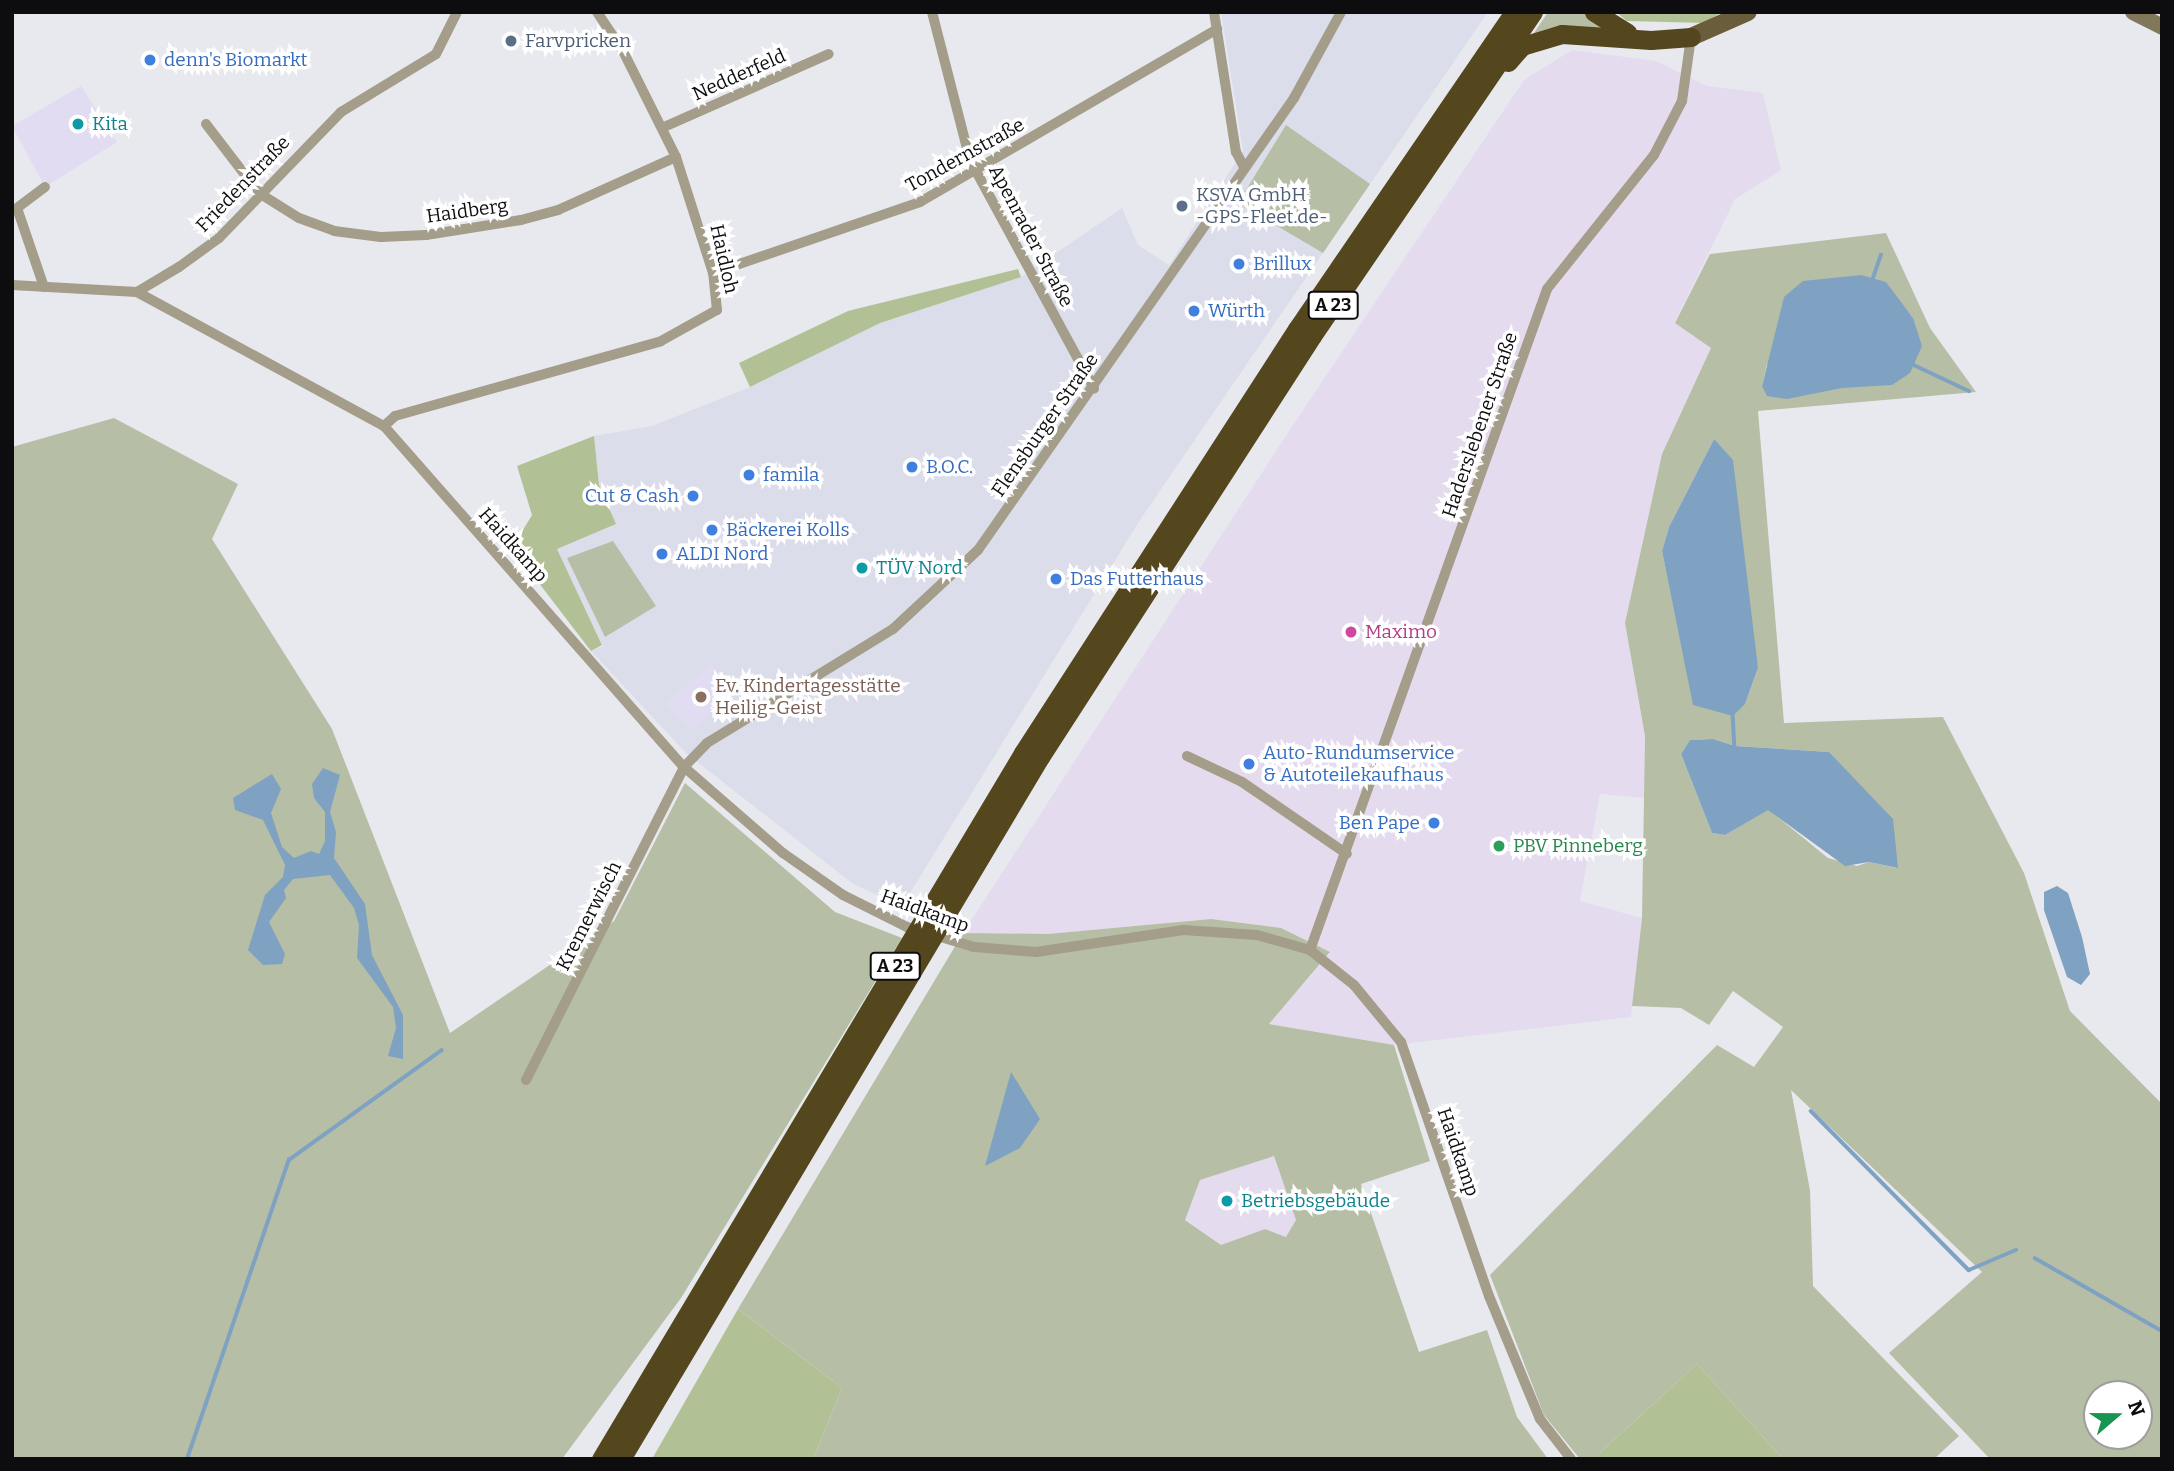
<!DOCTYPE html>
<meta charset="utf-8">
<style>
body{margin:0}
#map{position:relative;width:2174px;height:1471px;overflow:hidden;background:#e8e9ef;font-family:Bitter,serif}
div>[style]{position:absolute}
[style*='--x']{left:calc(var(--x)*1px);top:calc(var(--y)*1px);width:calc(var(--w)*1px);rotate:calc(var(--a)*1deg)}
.built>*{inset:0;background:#dcddeb}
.industrial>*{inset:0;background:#e4dbef}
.education>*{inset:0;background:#e1dcf1}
.green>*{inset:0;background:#b6bfa5}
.forest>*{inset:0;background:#b2c195}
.water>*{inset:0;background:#7fa1c2}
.stream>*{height:3.5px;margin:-1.75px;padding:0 1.75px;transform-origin:1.75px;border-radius:1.75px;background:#7fa1c2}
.minor>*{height:10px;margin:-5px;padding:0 5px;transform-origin:5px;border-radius:5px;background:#a39d8a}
.secondary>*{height:16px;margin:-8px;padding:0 8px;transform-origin:8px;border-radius:8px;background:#81785c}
.primary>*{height:18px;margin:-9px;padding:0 9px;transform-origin:9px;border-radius:9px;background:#695d3b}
.motorway>*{height:19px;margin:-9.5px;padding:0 9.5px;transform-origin:9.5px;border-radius:9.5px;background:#54471e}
.dots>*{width:19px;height:19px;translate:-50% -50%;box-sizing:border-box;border:4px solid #fff;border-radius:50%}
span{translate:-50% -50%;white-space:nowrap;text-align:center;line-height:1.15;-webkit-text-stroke:7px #fff;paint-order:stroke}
.shield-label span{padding:2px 5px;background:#fff;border:2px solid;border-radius:5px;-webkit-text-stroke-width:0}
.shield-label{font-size:18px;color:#0d0d0f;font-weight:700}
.service-label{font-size:19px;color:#4e5e75}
.left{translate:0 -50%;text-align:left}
.shop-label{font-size:19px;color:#366cbe}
.right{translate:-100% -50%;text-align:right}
.street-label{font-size:19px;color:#0d0d0f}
.culture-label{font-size:19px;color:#0d838f}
.hotel-label{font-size:19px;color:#b23c85}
.education-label{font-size:19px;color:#785e54}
.leisure-label{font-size:19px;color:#27864d}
.frame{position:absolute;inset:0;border:14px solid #0d0d0f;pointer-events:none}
.north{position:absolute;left:2083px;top:1380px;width:70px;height:70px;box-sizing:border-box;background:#fff;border:2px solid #9e9e9f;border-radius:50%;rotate:70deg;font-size:19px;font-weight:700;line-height:28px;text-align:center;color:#0d0d0f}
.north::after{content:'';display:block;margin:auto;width:24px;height:32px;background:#199552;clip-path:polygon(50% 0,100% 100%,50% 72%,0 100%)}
</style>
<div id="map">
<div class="built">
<i style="clip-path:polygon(1221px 12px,1488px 12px,1140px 520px,902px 906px,853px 884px,686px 753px,591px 651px,603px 646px,557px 549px,616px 524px,599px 485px,594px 436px,652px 426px,750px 387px,879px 323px,1021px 277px,1122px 208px,1138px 245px,1169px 265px,1243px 151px)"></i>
</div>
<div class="industrial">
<i style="clip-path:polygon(1572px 50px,1656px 61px,1707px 86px,1763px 93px,1781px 170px,1735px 199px,1675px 322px,1712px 347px,1662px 454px,1625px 623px,1645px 736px,1644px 798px,1600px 794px,1580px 901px,1642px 918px,1631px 1017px,1394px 1045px,1337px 1039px,1269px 1024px,1330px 953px,1281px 928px,1211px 919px,1040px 935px,963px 933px,1291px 428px,1524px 80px)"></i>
<i style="clip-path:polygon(1274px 1156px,1296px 1220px,1287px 1237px,1265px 1229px,1221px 1245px,1185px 1219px,1200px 1180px)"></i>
</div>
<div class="education">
<i style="clip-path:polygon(81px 86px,117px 142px,45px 187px,12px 126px)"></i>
<i style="clip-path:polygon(711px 664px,734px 691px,691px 731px,666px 703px)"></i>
</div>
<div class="green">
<i style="clip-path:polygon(1548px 12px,1590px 12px,1615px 32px,1532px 36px)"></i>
<i style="clip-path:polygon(1286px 125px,1370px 184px,1323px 253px,1238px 203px)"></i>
<i style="clip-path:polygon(evenodd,1886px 233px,1930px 328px,1976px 392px,1758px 411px,1784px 723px,1943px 717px,2024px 873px,2070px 1011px,2162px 1104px,2162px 1459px,1990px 1459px,1889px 1353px,1982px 1272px,1791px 1090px,1810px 1190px,1813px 1286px,1959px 1436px,1934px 1459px,1783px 1459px,1697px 1364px,1593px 1459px,1580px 1459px,1544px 1415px,1490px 1275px,1717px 1045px,1754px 1067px,1783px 1027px,1733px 991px,1709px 1025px,1681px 1008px,1632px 1006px,1642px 918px,1645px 736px,1625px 623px,1662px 454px,1711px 348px,1675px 323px,1710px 254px,1886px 233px,1900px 302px,1913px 318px,1892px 385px,1762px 386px,1767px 364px,1900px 302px,1886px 233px,1714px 439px,1758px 668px,1745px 704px,1683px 653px,1662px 551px,1669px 527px,1714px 439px,1886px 233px,1713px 739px,1735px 746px,1829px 752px,1860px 787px,1897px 868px,1869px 862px,1857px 866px,1828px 858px,1768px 809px,1725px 835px,1712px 833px,1681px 754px,1690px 740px,1713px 739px,1886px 233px,2097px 1394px,2139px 1394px,2139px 1436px,2097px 1436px,2097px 1394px)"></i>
<i style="clip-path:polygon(114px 418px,238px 484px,212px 539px,332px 729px,450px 1033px,614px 921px,685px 783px,835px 912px,902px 938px,681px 1298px,562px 1459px,12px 1459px,12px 447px)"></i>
<i style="clip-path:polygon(613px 541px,656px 606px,605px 637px,567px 558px)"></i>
<i style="clip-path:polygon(evenodd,1211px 919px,1281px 928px,1330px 952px,1269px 1024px,1394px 1045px,1430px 1161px,1361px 1184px,1419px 1352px,1487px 1330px,1517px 1417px,1548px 1459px,813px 1459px,842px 1388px,738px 1309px,963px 933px,1048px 934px,1211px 919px,1274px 1156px,1296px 1220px,1286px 1237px,1265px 1229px,1221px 1245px,1185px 1220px,1200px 1180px,1274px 1156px)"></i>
</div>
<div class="forest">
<i style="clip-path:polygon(1616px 12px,1722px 12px,1704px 23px,1627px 21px)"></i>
<i style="clip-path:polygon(1018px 269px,1021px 277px,880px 323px,750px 387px,739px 363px,848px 311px)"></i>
<i style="clip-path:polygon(594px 436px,599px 485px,616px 524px,557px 549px,602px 645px,591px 651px,512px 548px,532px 515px,517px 466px)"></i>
<i style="clip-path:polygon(738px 1309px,842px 1388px,813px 1459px,652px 1459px)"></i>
<i style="clip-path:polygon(1697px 1364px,1783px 1459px,1593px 1459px)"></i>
</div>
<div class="water">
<i style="clip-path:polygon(1861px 275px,1886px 282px,1913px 318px,1922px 346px,1910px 373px,1892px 385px,1842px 388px,1787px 399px,1767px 396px,1762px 386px,1784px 297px,1803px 281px)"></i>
<i style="clip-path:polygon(1714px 439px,1733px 460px,1758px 668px,1745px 704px,1733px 716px,1693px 705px,1662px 551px,1669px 527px)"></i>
<i style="clip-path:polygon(1713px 739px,1735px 746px,1829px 752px,1893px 819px,1898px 868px,1869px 862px,1845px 866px,1768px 810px,1725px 835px,1712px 833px,1681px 754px,1690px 740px)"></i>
<i style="clip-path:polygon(323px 768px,340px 775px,330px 812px,336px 832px,334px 858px,365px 904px,372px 955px,403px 1015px,403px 1059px,388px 1056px,396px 1028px,393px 1007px,357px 958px,359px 925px,354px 908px,330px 875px,293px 879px,284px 890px,286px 898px,269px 922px,285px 954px,282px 964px,263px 965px,248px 950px,265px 895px,283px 877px,285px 865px,263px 820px,235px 810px,233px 798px,272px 774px,281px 789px,271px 813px,282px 847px,294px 858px,311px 851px,319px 854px,325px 841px,325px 812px,314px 798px,312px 784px)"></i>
<i style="clip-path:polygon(2057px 886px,2068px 893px,2082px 937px,2090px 974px,2081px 985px,2067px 977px,2044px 910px,2044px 892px)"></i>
<i style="clip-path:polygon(1011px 1072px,1040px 1119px,1020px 1148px,985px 1166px)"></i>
</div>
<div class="stream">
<i style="--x:1873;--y:278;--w:24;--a:-71"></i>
<i style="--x:1914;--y:365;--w:61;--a:25.3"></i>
<i style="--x:1733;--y:713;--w:33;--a:87"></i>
<i style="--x:1811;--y:1111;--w:224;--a:45.2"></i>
<i style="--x:1969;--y:1270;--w:51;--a:-23.1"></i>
<i style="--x:2035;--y:1258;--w:146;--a:29.9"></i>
<i style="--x:187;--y:1459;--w:316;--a:-71.2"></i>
<i style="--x:289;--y:1160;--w:188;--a:-35.7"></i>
</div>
<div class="minor">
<i style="--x:932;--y:12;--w:153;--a:75.6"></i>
<i style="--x:970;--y:160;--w:260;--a:61.5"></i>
<i style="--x:1214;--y:12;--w:142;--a:81.1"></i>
<i style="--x:1236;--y:152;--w:17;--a:62"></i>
<i style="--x:206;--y:124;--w:87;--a:52.5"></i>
<i style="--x:259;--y:193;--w:47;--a:32"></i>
<i style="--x:299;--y:218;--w:37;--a:20"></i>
<i style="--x:334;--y:231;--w:47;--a:7.3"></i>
<i style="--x:381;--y:237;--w:45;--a:-2.5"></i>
<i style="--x:426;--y:235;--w:96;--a:-9"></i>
<i style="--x:521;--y:220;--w:38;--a:-15"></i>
<i style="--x:558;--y:210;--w:129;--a:-24.2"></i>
<i style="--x:664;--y:127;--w:180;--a:-23.9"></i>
<i style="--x:713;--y:273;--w:219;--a:-18.9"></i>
<i style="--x:920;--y:202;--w:344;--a:-30.2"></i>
<i style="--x:12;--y:285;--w:125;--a:3.2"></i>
<i style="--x:137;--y:292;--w:49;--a:-30.8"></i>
<i style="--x:179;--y:267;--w:49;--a:-35.9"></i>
<i style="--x:219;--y:238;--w:175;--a:-45.9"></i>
<i style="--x:341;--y:112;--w:111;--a:-31.4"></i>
<i style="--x:436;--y:54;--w:47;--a:-63.4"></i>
<i style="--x:44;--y:287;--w:83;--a:-108.9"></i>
<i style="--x:17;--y:208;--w:35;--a:-37"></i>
<i style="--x:137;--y:292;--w:281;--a:28.5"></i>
<i style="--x:384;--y:426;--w:454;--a:48.7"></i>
<i style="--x:684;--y:767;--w:131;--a:41"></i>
<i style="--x:783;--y:853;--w:73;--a:35"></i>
<i style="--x:843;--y:895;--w:72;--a:26.6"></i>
<i style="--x:907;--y:927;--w:70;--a:16.6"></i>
<i style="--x:974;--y:947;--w:62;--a:4.6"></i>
<i style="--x:1036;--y:952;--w:149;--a:-8.5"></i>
<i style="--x:1183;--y:930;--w:74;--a:3.9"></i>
<i style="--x:1257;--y:935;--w:55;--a:15.8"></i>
<i style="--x:1310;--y:950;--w:56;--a:38.5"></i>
<i style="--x:1354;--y:985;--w:74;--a:50.5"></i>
<i style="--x:1401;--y:1042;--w:269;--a:70.9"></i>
<i style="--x:1489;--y:1296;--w:133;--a:67.5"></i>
<i style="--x:1540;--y:1419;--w:51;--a:52.2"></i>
<i style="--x:384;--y:426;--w:15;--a:-42"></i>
<i style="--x:395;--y:416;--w:276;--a:-15.7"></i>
<i style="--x:661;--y:341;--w:64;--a:-29"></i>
<i style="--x:717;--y:310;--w:37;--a:-96"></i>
<i style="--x:713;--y:273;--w:122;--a:-107.7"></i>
<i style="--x:676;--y:157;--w:119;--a:-116.6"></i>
<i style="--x:623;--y:51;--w:47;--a:-123.7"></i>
<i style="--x:1187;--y:756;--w:61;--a:25.3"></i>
<i style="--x:1242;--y:782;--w:127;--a:34.4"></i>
<i style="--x:1310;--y:950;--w:702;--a:-70.27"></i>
<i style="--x:1547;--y:289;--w:171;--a:-51.4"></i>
<i style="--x:1654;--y:155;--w:61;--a:-62.6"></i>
<i style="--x:1682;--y:101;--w:65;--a:-82"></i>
<i style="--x:526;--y:1080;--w:351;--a:-63.2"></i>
<i style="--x:684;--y:767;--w:33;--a:-46"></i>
<i style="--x:707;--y:743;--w:218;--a:-31.5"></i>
<i style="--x:893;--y:629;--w:116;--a:-42.9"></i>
<i style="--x:978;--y:550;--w:552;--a:-55.04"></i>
<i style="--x:1294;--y:98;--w:98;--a:-61.3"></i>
</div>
<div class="secondary">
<i style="--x:2133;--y:12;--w:33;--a:27"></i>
</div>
<div class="primary">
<i style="--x:1691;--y:37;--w:62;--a:-23.7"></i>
</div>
<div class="motorway">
<i style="--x:1594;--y:12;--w:39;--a:32"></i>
<i style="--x:1508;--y:62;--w:21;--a:-49"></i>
<i style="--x:1522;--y:46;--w:42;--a:-16.7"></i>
<i style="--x:1562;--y:34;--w:89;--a:3.9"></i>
<i style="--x:1651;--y:40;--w:40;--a:-4.3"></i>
<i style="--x:601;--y:1459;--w:823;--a:-59.13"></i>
<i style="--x:1023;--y:753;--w:505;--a:-57.13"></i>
<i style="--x:1297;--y:329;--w:384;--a:-55.6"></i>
<i style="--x:621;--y:1459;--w:818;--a:-59.17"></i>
<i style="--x:1040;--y:757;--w:501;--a:-57.13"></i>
<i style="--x:1312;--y:336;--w:392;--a:-55.7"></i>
</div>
<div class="dots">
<i style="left:511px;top:41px;background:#5c6f8a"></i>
<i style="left:150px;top:60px;background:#3f7fe0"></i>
<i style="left:78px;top:124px;background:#0f9aa8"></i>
<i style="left:1182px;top:206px;background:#5c6f8a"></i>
<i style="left:1239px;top:264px;background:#3f7fe0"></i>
<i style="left:1194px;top:311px;background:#3f7fe0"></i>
<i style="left:912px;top:467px;background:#3f7fe0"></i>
<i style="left:749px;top:475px;background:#3f7fe0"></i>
<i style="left:693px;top:496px;background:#3f7fe0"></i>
<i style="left:712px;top:530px;background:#3f7fe0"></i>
<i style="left:662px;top:554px;background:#3f7fe0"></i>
<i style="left:862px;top:568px;background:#0f9aa8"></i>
<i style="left:1056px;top:579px;background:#3f7fe0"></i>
<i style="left:1351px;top:632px;background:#d1479c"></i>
<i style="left:701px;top:697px;background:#8d6e63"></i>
<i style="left:1249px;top:764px;background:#3f7fe0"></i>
<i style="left:1434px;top:823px;background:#3f7fe0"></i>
<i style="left:1499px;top:846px;background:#2e9e5b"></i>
<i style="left:1227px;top:1201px;background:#0f9aa8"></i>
</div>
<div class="shield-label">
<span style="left:1333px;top:305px">A 23</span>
<span style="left:895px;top:966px">A 23</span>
</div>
<div class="service-label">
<span class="left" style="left:525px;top:41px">Farvpricken</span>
<span class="left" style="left:1196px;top:206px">KSVA GmbH<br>-GPS-Fleet.de-</span>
</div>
<div class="shop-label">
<span class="left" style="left:164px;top:60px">denn's Biomarkt</span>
<span class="left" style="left:1253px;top:264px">Brillux</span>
<span class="left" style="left:1208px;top:311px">Würth</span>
<span class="left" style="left:926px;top:467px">B.O.C.</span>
<span class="left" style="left:763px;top:475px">famila</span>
<span class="right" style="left:679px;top:496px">Cut &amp; Cash</span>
<span class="left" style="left:726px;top:530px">Bäckerei Kolls</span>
<span class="left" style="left:676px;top:554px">ALDI Nord</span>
<span class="left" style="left:1070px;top:579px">Das Futterhaus</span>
<span class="left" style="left:1263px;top:764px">Auto-Rundumservice<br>&amp; Autoteilekaufhaus</span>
<span class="right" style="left:1420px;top:823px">Ben Pape</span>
</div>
<div class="street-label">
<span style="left:739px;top:75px;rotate:-24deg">Nedderfeld</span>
<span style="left:965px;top:155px;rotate:-29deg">Tondernstraße</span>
<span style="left:243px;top:184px;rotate:-46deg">Friedenstraße</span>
<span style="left:467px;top:211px;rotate:-8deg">Haidberg</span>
<span style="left:1031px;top:236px;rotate:62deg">Apenrader Straße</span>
<span style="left:724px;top:259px;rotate:77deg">Haidloh</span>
<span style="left:1045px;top:425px;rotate:-55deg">Flensburger Straße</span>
<span style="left:1480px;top:425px;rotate:-71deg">Haderslebener Straße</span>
<span style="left:513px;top:545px;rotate:48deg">Haidkamp</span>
<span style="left:925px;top:911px;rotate:20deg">Haidkamp</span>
<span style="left:589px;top:916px;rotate:-63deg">Kremerwisch</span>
<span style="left:1458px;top:1152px;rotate:71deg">Haidkamp</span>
</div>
<div class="culture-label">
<span class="left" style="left:92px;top:124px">Kita</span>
<span class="left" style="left:876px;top:568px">TÜV Nord</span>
<span class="left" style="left:1241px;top:1201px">Betriebsgebäude</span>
</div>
<div class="hotel-label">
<span class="left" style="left:1365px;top:632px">Maximo</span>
</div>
<div class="education-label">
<span class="left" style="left:715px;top:697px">Ev. Kindertagesstätte<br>Heilig-Geist</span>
</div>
<div class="leisure-label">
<span class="left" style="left:1513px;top:846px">PBV Pinneberg</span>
</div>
<div class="frame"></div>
<div class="north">N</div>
</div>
